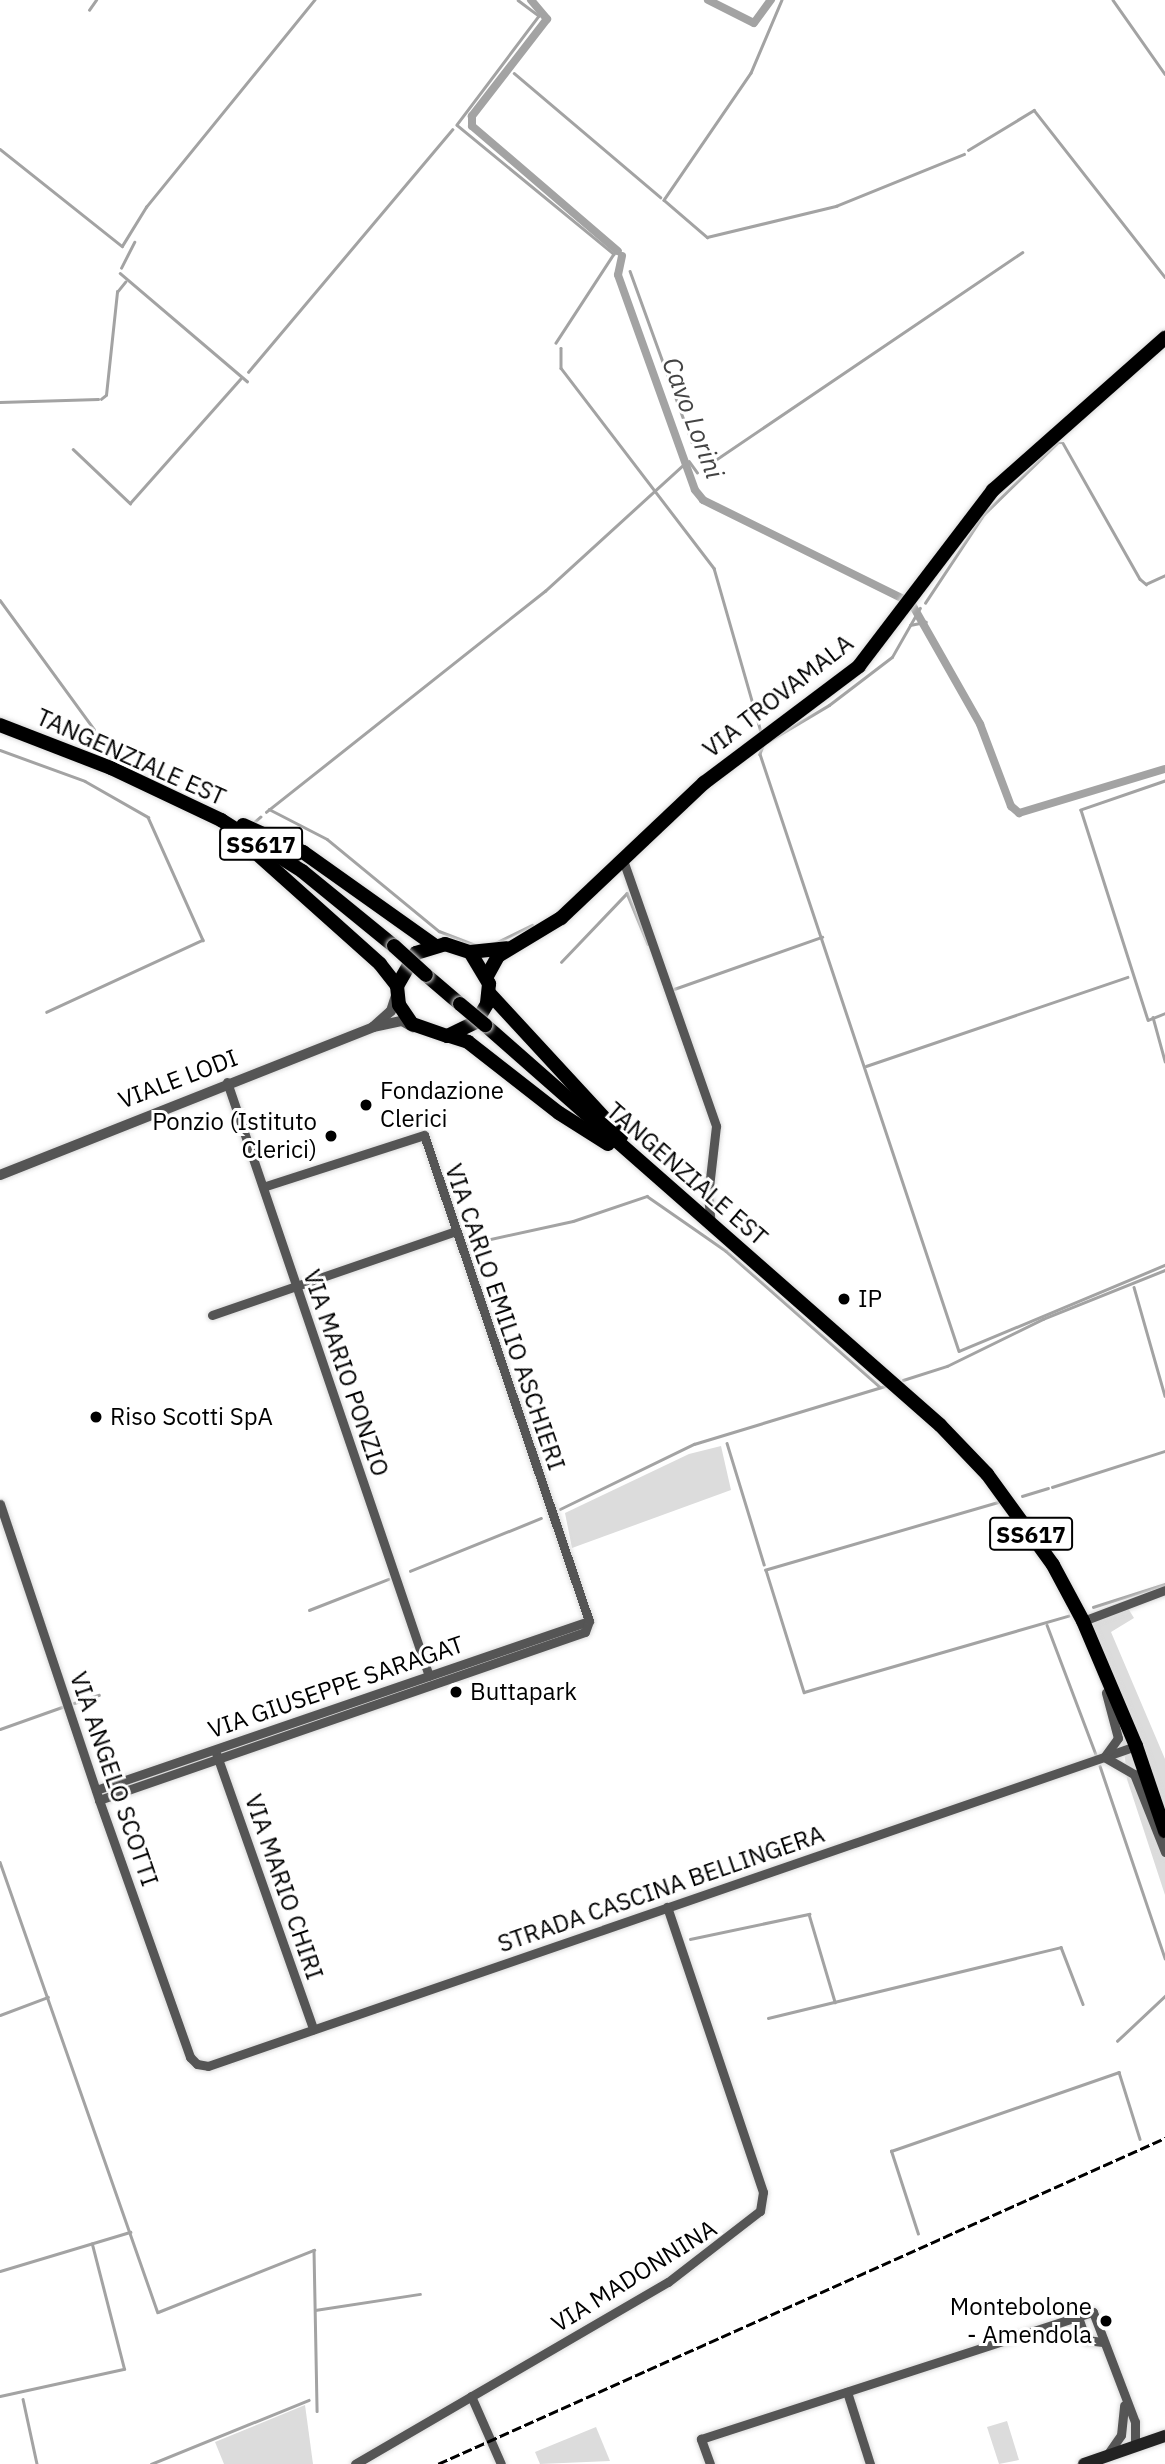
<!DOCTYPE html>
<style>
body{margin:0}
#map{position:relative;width:1165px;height:2464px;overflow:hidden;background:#fff;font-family:"IBM Plex Sans",sans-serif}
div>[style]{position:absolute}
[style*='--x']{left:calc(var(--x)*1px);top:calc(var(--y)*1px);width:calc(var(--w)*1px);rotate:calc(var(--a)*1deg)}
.green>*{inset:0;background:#dcdcdc}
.stream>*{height:2.5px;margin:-1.25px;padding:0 1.25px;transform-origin:1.25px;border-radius:1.25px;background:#a3a3a3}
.canal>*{height:8px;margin:-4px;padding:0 4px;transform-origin:4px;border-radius:4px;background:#a3a3a3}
.roads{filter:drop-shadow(0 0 2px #dbdbdb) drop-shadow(0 0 2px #dbdbdb)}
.minor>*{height:9px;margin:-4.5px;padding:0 4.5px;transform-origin:4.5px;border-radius:4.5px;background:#555}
.tertiary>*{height:10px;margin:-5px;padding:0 5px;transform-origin:5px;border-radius:5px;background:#555}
.secondary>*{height:12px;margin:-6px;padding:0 6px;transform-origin:6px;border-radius:6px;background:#222}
.primary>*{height:14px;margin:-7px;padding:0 7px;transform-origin:7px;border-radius:7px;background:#000}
.rail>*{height:2.5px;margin-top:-1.25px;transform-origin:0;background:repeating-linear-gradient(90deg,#000 0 10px,transparent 0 13.5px)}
.bridges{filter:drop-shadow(0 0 2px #dbdbdb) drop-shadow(0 0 2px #dbdbdb)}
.primary-bridge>*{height:14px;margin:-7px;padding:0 7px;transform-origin:7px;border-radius:7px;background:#000}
.dots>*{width:19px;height:19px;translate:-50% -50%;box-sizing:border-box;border:4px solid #fff;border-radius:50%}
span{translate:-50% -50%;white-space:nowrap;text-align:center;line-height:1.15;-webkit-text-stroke:6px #fff;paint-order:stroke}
.shield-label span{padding:2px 5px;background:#fff;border:2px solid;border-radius:5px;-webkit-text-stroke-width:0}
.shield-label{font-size:23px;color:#000;font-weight:700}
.street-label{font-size:24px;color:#000}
.poi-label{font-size:24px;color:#000}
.left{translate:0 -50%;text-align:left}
.right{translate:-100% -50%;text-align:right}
.water-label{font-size:26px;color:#444;font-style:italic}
</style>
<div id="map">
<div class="green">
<i style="clip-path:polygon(721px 1446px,731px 1490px,572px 1548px,565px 1513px,689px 1454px)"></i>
<i style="clip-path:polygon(1124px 1602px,1134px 1618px,1111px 1632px,1165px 1759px,1165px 1895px,1127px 1779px,1124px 1748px,1078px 1621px)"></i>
<i style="clip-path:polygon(305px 2405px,313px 2464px,224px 2464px,215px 2442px)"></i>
<i style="clip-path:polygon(1007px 2421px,1019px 2460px,999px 2464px,987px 2427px)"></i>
<i style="clip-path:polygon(596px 2427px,610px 2461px,540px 2464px,535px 2452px)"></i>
</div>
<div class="stream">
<i style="--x:518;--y:0;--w:26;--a:37"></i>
<i style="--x:539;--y:16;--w:136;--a:127"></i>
<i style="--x:457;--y:125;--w:203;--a:39.4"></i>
<i style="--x:614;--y:254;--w:106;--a:123.1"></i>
<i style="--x:782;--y:0;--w:79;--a:113"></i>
<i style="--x:751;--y:73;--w:154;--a:124.4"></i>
<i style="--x:664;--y:200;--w:57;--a:40.7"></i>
<i style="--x:707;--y:237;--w:133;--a:-13.5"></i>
<i style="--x:836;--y:206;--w:138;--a:-22.1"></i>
<i style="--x:1113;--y:0;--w:90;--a:54.9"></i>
<i style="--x:89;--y:10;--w:12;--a:-55"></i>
<i style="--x:514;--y:73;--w:192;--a:40.3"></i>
<i style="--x:0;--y:149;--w:156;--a:38.5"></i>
<i style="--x:122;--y:246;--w:46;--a:-58.4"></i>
<i style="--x:146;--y:207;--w:267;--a:-50.9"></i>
<i style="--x:968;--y:150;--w:77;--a:-31.2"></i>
<i style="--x:1034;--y:110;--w:212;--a:51.9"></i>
<i style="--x:121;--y:268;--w:29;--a:-63"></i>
<i style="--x:630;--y:271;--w:188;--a:70.1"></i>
<i style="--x:120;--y:273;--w:167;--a:40.4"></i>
<i style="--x:561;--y:348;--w:20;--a:90"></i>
<i style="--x:561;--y:368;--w:252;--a:52.6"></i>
<i style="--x:714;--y:568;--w:171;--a:74"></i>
<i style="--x:248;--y:372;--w:317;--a:-49.9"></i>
<i style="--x:101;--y:399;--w:6;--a:-39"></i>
<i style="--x:106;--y:395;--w:104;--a:-83.9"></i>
<i style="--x:117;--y:292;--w:13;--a:-51"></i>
<i style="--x:0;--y:402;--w:98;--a:-1.8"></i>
<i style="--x:73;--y:449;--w:79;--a:43.5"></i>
<i style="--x:130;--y:503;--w:166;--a:-48.4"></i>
<i style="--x:689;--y:461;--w:14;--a:54"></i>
<i style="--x:705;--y:467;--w:383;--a:-34.1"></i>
<i style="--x:0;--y:600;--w:160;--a:53.9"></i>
<i style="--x:925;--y:603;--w:107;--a:-56.5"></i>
<i style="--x:984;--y:514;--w:102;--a:-44.2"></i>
<i style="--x:1057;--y:443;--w:6;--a:0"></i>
<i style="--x:1063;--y:443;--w:156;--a:60.5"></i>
<i style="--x:1140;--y:579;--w:8;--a:40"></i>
<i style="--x:1146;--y:584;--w:21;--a:-25"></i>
<i style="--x:910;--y:625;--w:16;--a:-11"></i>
<i style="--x:767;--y:742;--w:72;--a:-30.8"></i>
<i style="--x:829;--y:705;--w:79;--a:-37.3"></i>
<i style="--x:892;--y:657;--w:56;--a:-60.3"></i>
<i style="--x:763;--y:746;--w:9;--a:111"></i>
<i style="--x:760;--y:754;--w:629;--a:71.57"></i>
<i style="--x:959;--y:1351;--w:223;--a:-22.7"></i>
<i style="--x:0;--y:750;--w:90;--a:20"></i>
<i style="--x:85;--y:781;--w:73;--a:29.7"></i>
<i style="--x:148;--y:817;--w:135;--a:65.9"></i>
<i style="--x:203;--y:940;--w:172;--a:155.2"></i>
<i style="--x:1165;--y:781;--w:89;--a:161"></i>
<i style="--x:1081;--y:810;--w:220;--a:72.3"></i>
<i style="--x:1148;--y:1020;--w:18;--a:-22"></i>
<i style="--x:269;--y:809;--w:65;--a:27.3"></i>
<i style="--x:327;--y:839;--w:145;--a:39.4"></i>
<i style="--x:439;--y:931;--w:39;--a:21"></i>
<i style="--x:266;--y:812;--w:356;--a:-38.4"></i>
<i style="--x:545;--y:591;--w:188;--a:-42.4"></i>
<i style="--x:252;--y:824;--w:11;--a:-41"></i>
<i style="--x:495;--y:943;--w:41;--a:-25.9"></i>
<i style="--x:561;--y:962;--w:95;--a:-46.3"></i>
<i style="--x:627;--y:893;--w:55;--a:67.6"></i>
<i style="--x:674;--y:989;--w:157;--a:-19.4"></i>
<i style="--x:1153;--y:1017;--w:46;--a:74.7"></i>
<i style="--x:866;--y:1066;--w:276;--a:-18.8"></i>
<i style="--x:468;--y:1244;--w:107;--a:-12.4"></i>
<i style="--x:573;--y:1221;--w:78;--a:-18.7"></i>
<i style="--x:647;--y:1196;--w:96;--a:34.8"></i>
<i style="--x:726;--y:1251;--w:205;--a:41.4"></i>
<i style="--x:1134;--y:1287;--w:113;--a:74.1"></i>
<i style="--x:903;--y:1380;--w:46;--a:-17.7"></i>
<i style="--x:947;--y:1366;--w:107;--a:-26.1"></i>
<i style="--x:1043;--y:1319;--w:131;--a:-21.9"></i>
<i style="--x:727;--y:1443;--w:127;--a:73"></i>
<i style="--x:1052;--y:1487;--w:119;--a:-17.7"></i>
<i style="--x:1022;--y:1496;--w:27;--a:-17"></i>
<i style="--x:1000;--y:1502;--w:244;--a:163.8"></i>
<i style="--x:766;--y:1570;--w:128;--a:72.7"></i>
<i style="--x:804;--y:1692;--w:275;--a:-16.1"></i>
<i style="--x:560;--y:1509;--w:149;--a:-25.9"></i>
<i style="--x:694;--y:1444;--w:200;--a:-16.9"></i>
<i style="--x:410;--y:1571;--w:141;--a:-22"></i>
<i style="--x:1093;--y:1607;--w:76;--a:-17.7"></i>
<i style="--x:309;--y:1610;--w:85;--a:-21.4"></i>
<i style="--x:1047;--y:1625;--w:139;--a:69.3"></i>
<i style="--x:74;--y:1703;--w:26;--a:-18"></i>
<i style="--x:0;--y:1729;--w:66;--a:-19.5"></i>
<i style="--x:1100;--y:1766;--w:203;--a:71.3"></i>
<i style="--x:0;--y:1862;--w:477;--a:70.7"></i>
<i style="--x:158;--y:2312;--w:168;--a:-21.7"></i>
<i style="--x:314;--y:2250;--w:161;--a:88.9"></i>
<i style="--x:690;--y:1939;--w:122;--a:-11.9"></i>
<i style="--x:809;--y:1914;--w:92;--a:73.5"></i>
<i style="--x:0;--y:2015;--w:51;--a:-20.6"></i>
<i style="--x:768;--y:2018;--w:301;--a:-13.6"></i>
<i style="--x:1061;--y:1947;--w:61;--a:68.9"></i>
<i style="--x:1117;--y:2041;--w:66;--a:-43.2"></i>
<i style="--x:918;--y:2234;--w:87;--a:-108"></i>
<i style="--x:891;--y:2151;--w:241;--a:-19.1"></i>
<i style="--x:1119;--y:2072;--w:70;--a:72.6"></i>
<i style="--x:0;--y:2271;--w:136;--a:-16.7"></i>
<i style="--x:315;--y:2310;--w:106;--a:-8.7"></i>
<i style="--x:0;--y:2396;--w:127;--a:-12.3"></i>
<i style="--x:124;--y:2369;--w:129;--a:-104.4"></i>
<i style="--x:23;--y:2399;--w:66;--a:77.8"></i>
<i style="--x:151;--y:2464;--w:170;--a:-22.1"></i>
</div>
<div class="canal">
<i style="--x:531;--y:0;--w:25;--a:50"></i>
<i style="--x:547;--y:19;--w:123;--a:127.7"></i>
<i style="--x:472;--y:116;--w:10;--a:90"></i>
<i style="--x:472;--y:126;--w:192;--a:40.6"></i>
<i style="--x:708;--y:0;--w:51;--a:26.6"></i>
<i style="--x:754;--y:23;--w:29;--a:-54"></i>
<i style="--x:622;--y:256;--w:19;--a:102"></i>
<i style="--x:618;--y:275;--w:228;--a:70.3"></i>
<i style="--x:695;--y:490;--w:13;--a:51"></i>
<i style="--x:703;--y:500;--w:225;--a:26.3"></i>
<i style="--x:913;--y:606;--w:136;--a:60.4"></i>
<i style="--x:980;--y:724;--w:88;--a:69.3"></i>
<i style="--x:1011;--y:806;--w:11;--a:41"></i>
<i style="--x:1019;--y:813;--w:152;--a:-16.8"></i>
</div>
<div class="roads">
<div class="minor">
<i style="--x:623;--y:860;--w:282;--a:70.7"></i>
<i style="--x:716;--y:1126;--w:70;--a:96.5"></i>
<i style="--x:708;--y:1196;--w:27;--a:84"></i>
<i style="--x:227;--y:1082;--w:627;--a:71.22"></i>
<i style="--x:212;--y:1315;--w:258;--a:-19"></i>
<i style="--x:0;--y:1504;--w:312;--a:71.5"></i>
<i style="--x:99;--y:1800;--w:273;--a:70.5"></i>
<i style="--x:190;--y:2057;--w:10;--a:45"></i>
<i style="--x:197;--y:2064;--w:11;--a:10"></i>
<i style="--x:208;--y:2066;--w:982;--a:-19.03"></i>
<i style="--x:1083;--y:1621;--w:88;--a:-20.7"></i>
<i style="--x:216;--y:1753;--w:293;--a:70.6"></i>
<i style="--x:1105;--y:1756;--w:22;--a:-54"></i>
<i style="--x:1118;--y:1738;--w:47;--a:-104.9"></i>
<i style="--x:1106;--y:1758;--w:32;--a:30"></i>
<i style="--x:1134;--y:1774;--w:84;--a:68.3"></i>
<i style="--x:96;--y:1790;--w:521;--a:-18.92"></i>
<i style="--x:99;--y:1800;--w:514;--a:-19.07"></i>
<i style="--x:585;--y:1632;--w:12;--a:-70"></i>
<i style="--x:589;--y:1621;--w:513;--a:-108.75"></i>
<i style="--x:424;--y:1135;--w:169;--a:162.1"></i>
<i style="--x:1078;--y:2317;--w:24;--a:71"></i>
<i style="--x:1086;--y:2340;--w:17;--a:7"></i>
<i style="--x:847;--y:2392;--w:76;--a:72.3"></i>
<i style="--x:471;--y:2396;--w:74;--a:66.2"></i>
<i style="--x:1107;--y:2455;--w:24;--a:-55"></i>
<i style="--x:1121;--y:2435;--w:30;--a:-84"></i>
<i style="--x:355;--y:2464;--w:362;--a:-30.2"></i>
<i style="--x:668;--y:2282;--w:116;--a:-37.7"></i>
<i style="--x:760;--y:2211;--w:19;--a:-81"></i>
<i style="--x:763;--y:2192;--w:301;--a:-108.6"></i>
<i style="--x:710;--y:2464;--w:27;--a:-110"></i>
<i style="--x:701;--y:2439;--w:412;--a:-18"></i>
<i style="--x:1093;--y:2312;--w:118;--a:69.1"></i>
<i style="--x:1135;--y:2422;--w:24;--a:90"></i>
</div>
<div class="tertiary">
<i style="--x:373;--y:1027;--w:24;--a:-42"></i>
<i style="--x:391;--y:1011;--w:16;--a:-72"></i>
<i style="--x:0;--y:1175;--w:401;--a:-21.6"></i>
<i style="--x:373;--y:1027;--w:30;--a:-12"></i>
<i style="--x:402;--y:1021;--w:13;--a:29"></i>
</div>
<div class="secondary">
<i style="--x:1084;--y:2464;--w:86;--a:-19.1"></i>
</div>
<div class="primary">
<i style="--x:0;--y:725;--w:119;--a:21.2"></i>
<i style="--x:111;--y:768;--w:122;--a:25.3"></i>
<i style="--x:221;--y:820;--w:96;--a:32.2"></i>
<i style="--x:302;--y:871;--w:119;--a:39.2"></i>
<i style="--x:243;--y:825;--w:66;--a:24.2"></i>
<i style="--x:303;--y:852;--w:161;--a:35.4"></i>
<i style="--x:246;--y:844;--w:180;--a:41.8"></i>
<i style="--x:380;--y:964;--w:28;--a:52"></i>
<i style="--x:470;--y:952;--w:37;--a:59"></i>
<i style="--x:489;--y:984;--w:20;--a:96"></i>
<i style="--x:487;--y:1004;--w:21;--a:121"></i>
<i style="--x:476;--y:1022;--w:32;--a:154"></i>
<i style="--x:447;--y:1036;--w:37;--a:-161"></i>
<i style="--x:412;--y:1024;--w:23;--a:-124"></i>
<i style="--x:399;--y:1005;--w:19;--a:-96"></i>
<i style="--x:397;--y:986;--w:38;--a:-60"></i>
<i style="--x:416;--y:953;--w:30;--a:-17"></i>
<i style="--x:445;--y:944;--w:26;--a:18"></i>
<i style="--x:470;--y:952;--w:37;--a:-6"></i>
<i style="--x:426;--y:975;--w:45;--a:40.5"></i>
<i style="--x:487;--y:976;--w:23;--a:-61"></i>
<i style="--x:498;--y:956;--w:74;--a:-31.1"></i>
<i style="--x:561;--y:918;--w:197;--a:-43.4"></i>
<i style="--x:704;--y:783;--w:194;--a:-37"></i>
<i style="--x:859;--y:666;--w:221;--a:-52.7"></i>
<i style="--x:993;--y:490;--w:230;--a:-41.5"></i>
<i style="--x:489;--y:993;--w:195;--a:47.3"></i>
<i style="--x:485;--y:1025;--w:606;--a:41.32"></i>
<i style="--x:940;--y:1425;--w:68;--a:46.2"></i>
<i style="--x:987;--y:1474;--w:112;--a:54"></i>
<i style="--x:1053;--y:1565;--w:64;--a:61.8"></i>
<i style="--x:1083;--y:1621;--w:136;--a:67"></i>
<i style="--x:1136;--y:1746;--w:90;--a:71.2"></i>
<i style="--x:450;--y:1036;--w:19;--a:18"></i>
<i style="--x:468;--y:1042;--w:115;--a:38"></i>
<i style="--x:559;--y:1113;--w:58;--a:32.3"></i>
</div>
</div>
<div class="rail">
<i style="--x:438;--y:2464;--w:797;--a:-24.15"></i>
</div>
<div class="bridges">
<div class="primary-bridge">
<i style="--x:394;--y:946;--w:43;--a:42.2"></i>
<i style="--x:460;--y:1004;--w:33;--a:40"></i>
</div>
</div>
<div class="dots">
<i style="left:366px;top:1105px;background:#000"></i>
<i style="left:331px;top:1136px;background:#000"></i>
<i style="left:844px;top:1299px;background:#000"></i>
<i style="left:96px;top:1417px;background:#000"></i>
<i style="left:456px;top:1692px;background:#000"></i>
<i style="left:1106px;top:2321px;background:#000"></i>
</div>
<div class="shield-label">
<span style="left:261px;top:844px">SS617</span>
<span style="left:1031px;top:1534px">SS617</span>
</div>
<div class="street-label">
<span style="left:778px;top:696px;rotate:-38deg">VIA TROVAMALA</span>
<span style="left:131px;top:757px;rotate:24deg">TANGENZIALE EST</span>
<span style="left:178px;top:1079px;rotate:-21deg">VIALE LODI</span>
<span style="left:687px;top:1174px;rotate:41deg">TANGENZIALE EST</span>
<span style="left:505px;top:1317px;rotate:71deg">VIA CARLO EMILIO ASCHIERI</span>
<span style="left:346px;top:1373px;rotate:71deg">VIA MARIO PONZIO</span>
<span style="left:336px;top:1687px;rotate:-19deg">VIA GIUSEPPE SARAGAT</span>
<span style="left:114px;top:1779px;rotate:71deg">VIA ANGELO SCOTTI</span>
<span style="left:284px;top:1887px;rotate:71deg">VIA MARIO CHIRI</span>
<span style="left:661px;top:1889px;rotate:-19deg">STRADA CASCINA BELLINGERA</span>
<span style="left:634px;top:2276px;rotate:-32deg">VIA MADONNINA</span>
</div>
<div class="poi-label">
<span class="left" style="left:380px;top:1105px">Fondazione<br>Clerici</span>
<span class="right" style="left:317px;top:1136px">Ponzio (Istituto<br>Clerici)</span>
<span class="left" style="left:858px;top:1299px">IP</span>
<span class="left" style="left:110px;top:1417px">Riso Scotti SpA</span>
<span class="left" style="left:470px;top:1692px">Buttapark</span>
<span class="right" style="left:1092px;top:2321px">Montebolone<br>- Amendola</span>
</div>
<div class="water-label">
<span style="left:693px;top:418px;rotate:69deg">Cavo Lorini</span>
</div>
</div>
